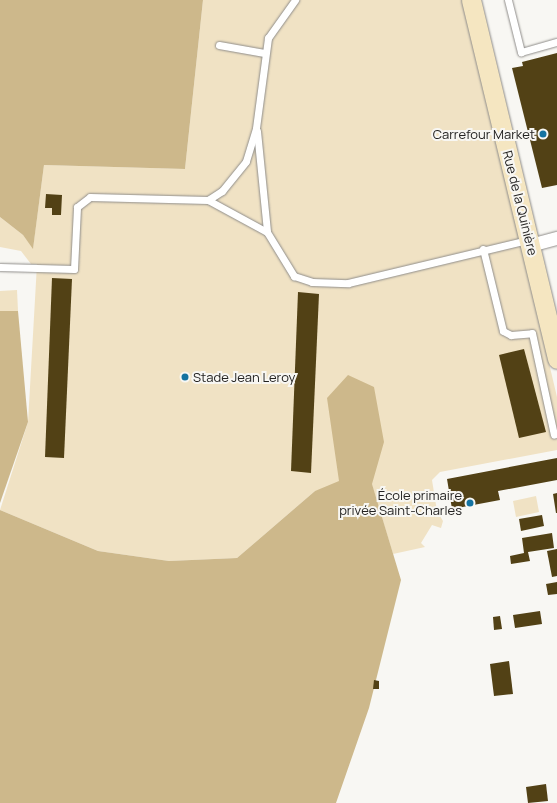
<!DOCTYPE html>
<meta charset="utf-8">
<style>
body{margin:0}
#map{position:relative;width:557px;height:803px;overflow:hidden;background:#f8f7f3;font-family:Manrope,sans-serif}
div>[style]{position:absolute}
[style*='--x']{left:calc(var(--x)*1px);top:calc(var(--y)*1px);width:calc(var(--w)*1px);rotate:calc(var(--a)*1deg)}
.green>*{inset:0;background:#f0e2c4}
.forest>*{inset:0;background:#cdb88b}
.building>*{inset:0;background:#524115}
.roads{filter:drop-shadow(0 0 1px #8f8d8a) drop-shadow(0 0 1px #8f8d8a)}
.lane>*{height:7px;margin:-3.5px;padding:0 3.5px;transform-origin:3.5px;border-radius:3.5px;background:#fff}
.street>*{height:13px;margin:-6.5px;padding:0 6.5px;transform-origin:6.5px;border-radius:6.5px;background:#fff}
.secondary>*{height:19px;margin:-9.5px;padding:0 9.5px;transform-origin:9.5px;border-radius:9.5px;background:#f5e6c1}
.dots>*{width:11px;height:11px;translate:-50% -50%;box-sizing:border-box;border:2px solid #f8f7f3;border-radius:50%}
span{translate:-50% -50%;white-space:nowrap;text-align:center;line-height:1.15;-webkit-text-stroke:4px #f8f7f3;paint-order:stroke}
.poi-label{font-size:13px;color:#232221}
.right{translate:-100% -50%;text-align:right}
.left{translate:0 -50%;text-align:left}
.street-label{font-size:13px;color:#232221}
</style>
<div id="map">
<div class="green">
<i style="clip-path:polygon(203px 0,463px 0,557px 397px,557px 450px,440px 472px,432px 480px,437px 511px,443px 521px,441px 528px,432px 525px,421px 543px,425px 547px,393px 554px,372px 485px,315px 491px,237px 558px,169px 561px,98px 551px,0 510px,28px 422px,37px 264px,31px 264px,21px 251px,0 247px,0 217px,23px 235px,33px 248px,44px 165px,185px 169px)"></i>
<i style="clip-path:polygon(17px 290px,18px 311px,0 311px,0 291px)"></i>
<i style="clip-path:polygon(536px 496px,539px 512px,516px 517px,513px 501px)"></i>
</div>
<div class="forest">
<i style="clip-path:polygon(0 0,203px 0,185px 169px,44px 165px,33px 249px,23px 235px,0 217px)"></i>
<i style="clip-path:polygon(0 311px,18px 311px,28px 422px,0 503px)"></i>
<i style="clip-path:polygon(348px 375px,374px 387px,384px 442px,372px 484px,401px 580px,369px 708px,336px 803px,0 803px,0 510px,98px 551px,169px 561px,237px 558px,315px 491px,339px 481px,327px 398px)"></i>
</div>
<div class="building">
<i style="clip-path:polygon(557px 53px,557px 185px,542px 188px,512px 68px,523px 66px,522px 62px)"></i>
<i style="clip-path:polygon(46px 194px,62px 195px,61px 215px,52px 215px,52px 208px,45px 208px)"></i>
<i style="clip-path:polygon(52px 278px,72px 279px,64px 458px,45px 457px)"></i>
<i style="clip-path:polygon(298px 292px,319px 294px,311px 473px,291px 471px)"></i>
<i style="clip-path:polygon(524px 349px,546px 432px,519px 438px,499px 355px)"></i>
<i style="clip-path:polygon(557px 458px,557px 480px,498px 491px,500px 500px,452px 509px,447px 479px)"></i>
<i style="clip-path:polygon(557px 493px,557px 513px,556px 513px,553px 494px)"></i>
<i style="clip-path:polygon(542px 515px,544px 526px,521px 531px,519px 519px)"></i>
<i style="clip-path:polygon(552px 533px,554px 548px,528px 552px,530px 561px,511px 564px,510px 556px,524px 553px,522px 538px)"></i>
<i style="clip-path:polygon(557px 549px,557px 576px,552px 577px,547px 551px)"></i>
<i style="clip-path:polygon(557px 582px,557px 594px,548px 595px,546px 584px)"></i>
<i style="clip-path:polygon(540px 611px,542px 624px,515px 628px,513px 615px)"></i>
<i style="clip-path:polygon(500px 616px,502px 629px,494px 630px,493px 617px)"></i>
<i style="clip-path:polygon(509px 661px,513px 694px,494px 696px,490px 664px)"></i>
<i style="clip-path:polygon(374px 680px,379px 681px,379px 689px,373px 689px)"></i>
<i style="clip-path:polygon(546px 784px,548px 801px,528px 803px,526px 787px)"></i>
</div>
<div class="roads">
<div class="lane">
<i style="--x:508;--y:0;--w:54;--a:76"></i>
<i style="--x:521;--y:52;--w:37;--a:-16"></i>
<i style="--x:219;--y:45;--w:46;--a:10.1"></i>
<i style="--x:257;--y:131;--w:101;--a:84.3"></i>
<i style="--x:267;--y:232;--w:52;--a:58.5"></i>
<i style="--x:294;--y:276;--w:19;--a:18"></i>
<i style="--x:312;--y:282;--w:36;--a:2"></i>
<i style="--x:348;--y:283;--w:184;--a:-13.5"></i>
<i style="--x:208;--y:200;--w:67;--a:28.5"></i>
<i style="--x:483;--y:249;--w:84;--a:76.3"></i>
<i style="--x:503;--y:331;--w:9;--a:27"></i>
<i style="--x:511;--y:335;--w:21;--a:-5"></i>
<i style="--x:532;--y:333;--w:104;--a:77.8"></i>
<i style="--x:0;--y:267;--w:74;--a:1.5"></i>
<i style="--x:74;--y:269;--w:62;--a:-87.2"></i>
<i style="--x:77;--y:207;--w:16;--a:-38"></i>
<i style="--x:90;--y:197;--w:118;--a:1.5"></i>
<i style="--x:208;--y:200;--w:17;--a:-33"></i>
<i style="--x:222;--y:191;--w:38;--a:-51"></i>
<i style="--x:246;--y:161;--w:34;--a:-73"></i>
<i style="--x:256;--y:128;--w:91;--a:-82.4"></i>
<i style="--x:268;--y:38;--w:47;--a:-54.6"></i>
</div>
<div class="street">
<i style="--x:530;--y:245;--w:28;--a:-15"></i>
</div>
<div class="secondary">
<i style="--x:471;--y:0;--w:369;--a:76.5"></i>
</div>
</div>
<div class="dots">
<i style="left:543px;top:134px;background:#1473a1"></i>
<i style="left:185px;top:377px;background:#1473a1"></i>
<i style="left:470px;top:503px;background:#1473a1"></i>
</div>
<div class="poi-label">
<span class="right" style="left:535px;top:134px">Carrefour Market</span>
<span class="left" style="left:193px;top:377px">Stade Jean Leroy</span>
<span class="right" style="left:462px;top:503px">École primaire<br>privée Saint-Charles</span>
</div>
<div class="street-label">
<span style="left:520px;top:203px;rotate:76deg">Rue de la Quinière</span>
</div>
</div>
